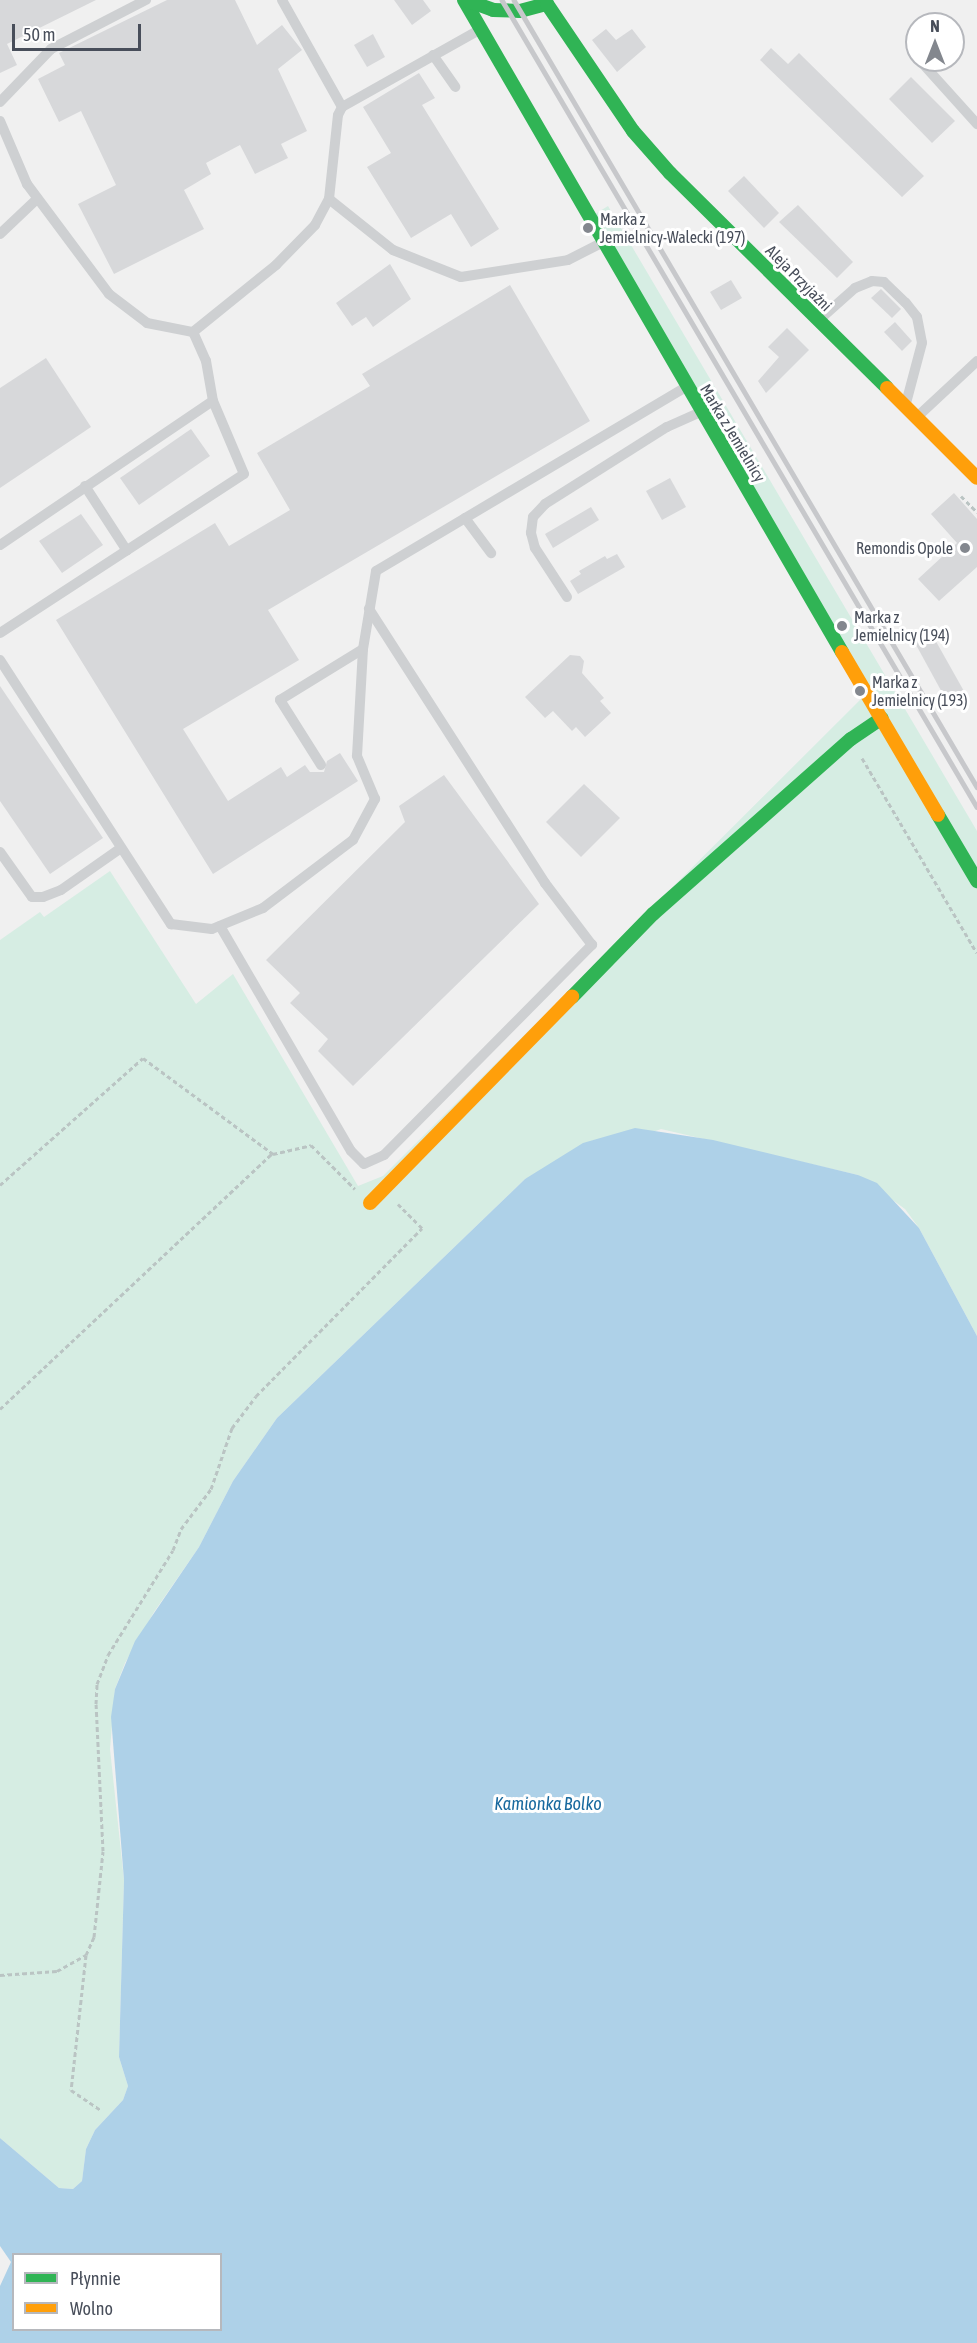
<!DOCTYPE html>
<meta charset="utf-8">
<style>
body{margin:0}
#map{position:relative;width:977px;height:2343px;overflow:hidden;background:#f0f0f0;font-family:"Asap Condensed",sans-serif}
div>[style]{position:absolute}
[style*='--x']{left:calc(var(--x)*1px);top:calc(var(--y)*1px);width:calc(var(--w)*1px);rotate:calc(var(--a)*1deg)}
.green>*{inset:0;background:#d6ede3}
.water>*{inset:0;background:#aed1e8}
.building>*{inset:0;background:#d7d8da}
.path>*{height:3px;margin-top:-1.5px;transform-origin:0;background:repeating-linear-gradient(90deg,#bac4c3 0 4.5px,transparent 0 7.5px)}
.lane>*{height:10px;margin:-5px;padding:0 5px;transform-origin:5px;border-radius:5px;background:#ced0d2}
.fast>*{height:14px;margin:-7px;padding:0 7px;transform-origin:7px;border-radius:7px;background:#30b455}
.slow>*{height:14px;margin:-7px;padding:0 7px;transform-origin:7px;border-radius:7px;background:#ff9f0a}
.rail>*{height:4.5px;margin:-2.25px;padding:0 2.25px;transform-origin:2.25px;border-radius:2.25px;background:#c7c8cb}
.dots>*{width:16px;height:16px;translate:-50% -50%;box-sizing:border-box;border:3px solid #fff;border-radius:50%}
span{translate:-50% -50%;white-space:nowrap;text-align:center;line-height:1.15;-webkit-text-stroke:6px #fff;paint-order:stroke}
.poi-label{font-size:16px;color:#484e5a}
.left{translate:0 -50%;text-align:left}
.right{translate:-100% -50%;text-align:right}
.street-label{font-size:16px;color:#484e5a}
.water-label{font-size:18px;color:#18699e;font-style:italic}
.legend{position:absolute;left:12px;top:2253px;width:210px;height:78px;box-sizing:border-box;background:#fff;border:2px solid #b6b8bd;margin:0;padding:8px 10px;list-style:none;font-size:18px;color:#484e5a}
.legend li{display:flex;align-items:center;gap:12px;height:30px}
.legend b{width:30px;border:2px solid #b6b8bd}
.north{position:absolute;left:905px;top:12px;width:60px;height:60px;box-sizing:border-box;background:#fff;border:2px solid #b6b8bd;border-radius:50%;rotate:0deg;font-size:16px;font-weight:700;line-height:24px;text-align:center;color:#484e5a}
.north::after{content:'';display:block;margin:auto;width:21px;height:27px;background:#83878e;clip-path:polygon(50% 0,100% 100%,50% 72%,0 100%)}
.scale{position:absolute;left:12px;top:24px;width:129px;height:27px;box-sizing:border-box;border:3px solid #484e5a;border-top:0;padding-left:8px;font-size:18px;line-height:21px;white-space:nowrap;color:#484e5a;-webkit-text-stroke:4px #fff;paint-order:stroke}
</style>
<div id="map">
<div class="green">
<i style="clip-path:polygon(608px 206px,977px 831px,977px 1336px,919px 1228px,905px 1209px,858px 1175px,661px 1129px,525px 1179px,277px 1418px,233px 1481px,199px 1547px,154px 1612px,125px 1663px,115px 1689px,110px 1749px,124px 1880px,119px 2057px,128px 2086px,123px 2100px,95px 2130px,86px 2149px,82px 2181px,73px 2189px,59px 2188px,0 2138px,0 940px,40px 912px,44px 917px,110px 871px,196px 1004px,233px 974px,358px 1186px,383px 1176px,867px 693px,587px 219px)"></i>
</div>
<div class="water">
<i style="clip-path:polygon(evenodd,635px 1128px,713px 1140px,858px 1175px,877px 1183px,919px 1228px,977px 1336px,977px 2343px,0 2343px,0 2286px,11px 2262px,0 2246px,0 2138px,59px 2188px,73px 2189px,82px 2181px,86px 2149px,95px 2130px,123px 2100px,128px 2086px,119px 2057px,124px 1880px,111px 1717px,115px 1689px,135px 1641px,199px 1547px,233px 1481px,277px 1418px,525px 1179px,583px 1143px,635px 1128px,14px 2254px,220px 2254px,220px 2330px,14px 2330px,14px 2254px)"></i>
</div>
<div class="building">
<i style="clip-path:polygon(0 0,96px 0,7px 44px,17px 65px,0 73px)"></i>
<i style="clip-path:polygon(167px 0,235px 0,257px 45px,282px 25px,302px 50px,278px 69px,307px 131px,281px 144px,288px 158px,255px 174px,240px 145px,206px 163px,211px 174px,184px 190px,204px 229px,114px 274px,78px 204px,116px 185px,81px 111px,59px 122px,38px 79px,65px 65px,59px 53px)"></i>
<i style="clip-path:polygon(394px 0,423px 0,431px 11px,412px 25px)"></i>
<i style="clip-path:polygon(606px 29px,616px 40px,632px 29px,646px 47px,617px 72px,592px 40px)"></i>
<i style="clip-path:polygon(373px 34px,385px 57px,367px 67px,354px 45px)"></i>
<i style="clip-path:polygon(771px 48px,788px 64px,799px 53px,924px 176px,902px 197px,760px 60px)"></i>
<i style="clip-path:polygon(419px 73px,435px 98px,422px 105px,499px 229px,471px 247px,451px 214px,411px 238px,367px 167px,391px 153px,363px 107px)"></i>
<i style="clip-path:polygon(911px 77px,955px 121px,932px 143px,889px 99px)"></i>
<i style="clip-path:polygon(744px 176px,779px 213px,764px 228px,728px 191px)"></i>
<i style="clip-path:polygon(798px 205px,853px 262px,837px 278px,779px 222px)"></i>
<i style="clip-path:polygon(390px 264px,411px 299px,373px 327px,366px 317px,352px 326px,336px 303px)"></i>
<i style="clip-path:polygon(731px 280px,742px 298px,721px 310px,710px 292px)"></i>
<i style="clip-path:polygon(510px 285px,590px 421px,268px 610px,299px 660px,183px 729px,228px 801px,281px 767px,287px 777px,305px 765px,310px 772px,324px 772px,327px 761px,340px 753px,358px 781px,213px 874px,56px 620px,215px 523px,229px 546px,290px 510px,257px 453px,370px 386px,362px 374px)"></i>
<i style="clip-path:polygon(881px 289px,901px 309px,892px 318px,871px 298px)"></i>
<i style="clip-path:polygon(895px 322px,912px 341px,902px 351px,884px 332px)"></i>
<i style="clip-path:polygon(787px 328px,809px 350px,766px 393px,758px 381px,779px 357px,768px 347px)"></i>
<i style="clip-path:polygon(46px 358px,91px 427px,0 488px,0 388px)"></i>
<i style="clip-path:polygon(191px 429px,210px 456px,139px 505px,120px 478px)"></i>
<i style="clip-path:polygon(670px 478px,686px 507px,662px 520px,646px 491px)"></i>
<i style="clip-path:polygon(954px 493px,977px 519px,977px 567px,939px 601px,918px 579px,957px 543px,931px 514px)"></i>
<i style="clip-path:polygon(591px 507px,599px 520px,553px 548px,545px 534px)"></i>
<i style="clip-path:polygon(81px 514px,103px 545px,62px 573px,39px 541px)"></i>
<i style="clip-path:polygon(617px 554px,625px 567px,578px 594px,570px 581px,581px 574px,579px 571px,605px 556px,607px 559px)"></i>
<i style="clip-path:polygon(929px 629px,965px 693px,950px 707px,915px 643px)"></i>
<i style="clip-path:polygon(570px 655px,580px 656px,584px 661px,582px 673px,604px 698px,600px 701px,611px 713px,585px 737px,576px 727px,572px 731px,553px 711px,545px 718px,525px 697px)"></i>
<i style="clip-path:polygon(0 686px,103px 838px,50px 874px,0 801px)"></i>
<i style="clip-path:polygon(444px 775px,539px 904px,353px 1086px,318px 1051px,328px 1039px,290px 1003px,300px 993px,266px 960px,405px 822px,399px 806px)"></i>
<i style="clip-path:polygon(584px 784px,620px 818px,581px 857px,546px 822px)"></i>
</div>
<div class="path">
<i style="--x:961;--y:496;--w:23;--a:45"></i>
<i style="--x:862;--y:758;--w:226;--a:59.5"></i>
<i style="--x:0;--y:1185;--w:191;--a:-41.6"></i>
<i style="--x:143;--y:1058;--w:162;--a:36.4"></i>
<i style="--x:273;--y:1154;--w:39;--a:-13"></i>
<i style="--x:311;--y:1145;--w:62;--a:45"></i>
<i style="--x:0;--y:1409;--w:373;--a:-43.2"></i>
<i style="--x:86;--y:1955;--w:136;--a:96.3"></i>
<i style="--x:71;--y:2090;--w:36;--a:34"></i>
<i style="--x:0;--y:1975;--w:57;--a:-4"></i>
<i style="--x:57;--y:1971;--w:33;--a:-29"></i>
<i style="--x:86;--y:1955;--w:20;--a:-66"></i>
<i style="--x:94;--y:1937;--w:86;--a:-84"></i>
<i style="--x:103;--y:1851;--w:147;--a:-92.7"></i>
<i style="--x:96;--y:1704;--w:20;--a:-87"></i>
<i style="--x:97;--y:1684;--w:31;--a:-69"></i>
<i style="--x:108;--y:1655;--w:123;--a:-58.2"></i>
<i style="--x:173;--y:1550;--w:22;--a:-69"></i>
<i style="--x:181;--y:1529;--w:50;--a:-53.1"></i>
<i style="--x:211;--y:1489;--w:65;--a:-71"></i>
<i style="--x:232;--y:1428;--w:40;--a:-53"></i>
<i style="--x:256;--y:1396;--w:236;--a:-45.3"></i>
<i style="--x:422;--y:1228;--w:34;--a:-135"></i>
</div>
<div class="lane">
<i style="--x:282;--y:0;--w:123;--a:60.7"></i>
<i style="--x:433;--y:55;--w:39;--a:55"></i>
<i style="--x:923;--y:64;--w:81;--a:48"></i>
<i style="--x:0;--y:102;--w:74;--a:-46.1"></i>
<i style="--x:51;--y:49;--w:107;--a:-27.3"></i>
<i style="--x:0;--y:121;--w:69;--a:66.8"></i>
<i style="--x:27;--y:184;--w:137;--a:53.3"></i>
<i style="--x:109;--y:294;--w:48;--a:37.3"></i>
<i style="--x:147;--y:323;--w:47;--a:11.1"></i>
<i style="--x:329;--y:199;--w:82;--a:38.6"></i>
<i style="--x:393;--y:250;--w:73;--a:21.7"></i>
<i style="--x:461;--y:277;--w:108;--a:-9"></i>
<i style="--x:568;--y:260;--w:37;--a:-27"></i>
<i style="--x:0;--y:234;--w:51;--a:-43.4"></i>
<i style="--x:819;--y:320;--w:48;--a:-41.6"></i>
<i style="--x:855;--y:288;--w:18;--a:-22"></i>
<i style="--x:872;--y:281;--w:12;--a:5"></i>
<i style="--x:884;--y:282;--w:30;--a:44"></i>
<i style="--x:906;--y:303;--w:18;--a:52"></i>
<i style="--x:917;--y:317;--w:26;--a:79"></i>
<i style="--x:922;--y:343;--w:62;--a:104.9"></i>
<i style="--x:917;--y:417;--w:82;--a:-43"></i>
<i style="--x:85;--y:486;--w:77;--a:57.1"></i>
<i style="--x:465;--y:518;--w:44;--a:53.4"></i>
<i style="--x:0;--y:545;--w:257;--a:-34.1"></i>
<i style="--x:567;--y:597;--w:59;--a:-123.1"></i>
<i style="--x:535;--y:548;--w:16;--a:-105"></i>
<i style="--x:531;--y:533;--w:16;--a:-83"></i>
<i style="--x:533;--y:517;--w:18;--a:-47"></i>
<i style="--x:545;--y:504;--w:144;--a:-32.3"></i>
<i style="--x:667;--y:427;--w:35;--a:-24"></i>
<i style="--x:0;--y:633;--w:291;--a:-33.1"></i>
<i style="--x:244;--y:474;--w:79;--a:-113"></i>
<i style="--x:213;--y:401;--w:41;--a:-99.9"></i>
<i style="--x:206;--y:361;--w:32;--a:-114"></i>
<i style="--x:193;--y:332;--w:107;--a:-38.9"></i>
<i style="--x:276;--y:265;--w:56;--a:-45.7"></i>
<i style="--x:315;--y:225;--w:30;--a:-62"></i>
<i style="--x:329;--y:199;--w:84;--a:-83.9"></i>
<i style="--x:338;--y:115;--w:9;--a:-63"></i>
<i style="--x:342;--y:107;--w:157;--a:-29.3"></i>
<i style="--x:0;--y:660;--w:315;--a:57.1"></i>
<i style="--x:171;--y:924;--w:41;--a:7"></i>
<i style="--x:212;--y:929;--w:55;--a:-22.4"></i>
<i style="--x:263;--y:908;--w:113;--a:-37.1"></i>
<i style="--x:353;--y:840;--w:47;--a:-61.8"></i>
<i style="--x:375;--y:799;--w:47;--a:-112.7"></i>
<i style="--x:357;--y:756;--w:107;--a:-86.8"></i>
<i style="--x:363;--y:649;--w:79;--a:-80.5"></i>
<i style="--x:376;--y:571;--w:360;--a:-30.7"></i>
<i style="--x:321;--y:765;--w:77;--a:-122.2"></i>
<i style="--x:280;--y:700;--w:97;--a:-31.6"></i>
<i style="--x:0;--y:852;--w:55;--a:54.6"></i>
<i style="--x:32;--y:897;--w:11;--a:0"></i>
<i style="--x:43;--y:897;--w:19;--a:-21"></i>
<i style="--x:61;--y:890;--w:73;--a:-35"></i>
<i style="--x:220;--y:926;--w:260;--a:59.8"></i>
<i style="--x:351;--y:1151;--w:18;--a:45"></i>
<i style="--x:364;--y:1164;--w:22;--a:-24"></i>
<i style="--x:384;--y:1155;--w:296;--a:-45.3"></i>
<i style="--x:592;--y:945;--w:78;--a:-127.2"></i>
<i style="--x:545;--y:883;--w:326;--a:-122.7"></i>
</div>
<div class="fast">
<i style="--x:464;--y:0;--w:754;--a:59.9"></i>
<i style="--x:466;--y:0;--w:29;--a:20"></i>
<i style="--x:493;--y:10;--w:27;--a:2"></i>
<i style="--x:520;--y:11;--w:28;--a:-15"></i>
<i style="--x:547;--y:4;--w:153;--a:55.9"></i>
<i style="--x:633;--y:131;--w:56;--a:48.6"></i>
<i style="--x:670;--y:173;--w:305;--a:44.7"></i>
<i style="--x:938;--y:815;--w:77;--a:59.4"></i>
<i style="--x:572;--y:997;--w:116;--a:-45.7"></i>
<i style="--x:653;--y:914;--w:264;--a:-41.5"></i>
<i style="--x:851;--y:739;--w:37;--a:-34"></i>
</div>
<div class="slow">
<i style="--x:887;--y:388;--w:127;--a:45"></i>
<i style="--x:842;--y:652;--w:189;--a:59.5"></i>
<i style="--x:370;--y:1203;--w:289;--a:-45.6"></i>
</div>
<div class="rail">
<i style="--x:502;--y:0;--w:936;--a:59.52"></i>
<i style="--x:514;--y:0;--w:913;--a:59.53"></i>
</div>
<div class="dots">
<i style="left:588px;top:228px;background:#83878e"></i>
<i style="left:965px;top:548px;background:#83878e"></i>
<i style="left:842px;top:626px;background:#83878e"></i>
<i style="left:860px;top:691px;background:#83878e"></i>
</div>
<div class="poi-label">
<span class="left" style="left:600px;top:228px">Marka z<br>Jemielnicy-Walecki (197)</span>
<span class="right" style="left:953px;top:548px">Remondis Opole</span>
<span class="left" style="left:854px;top:626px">Marka z<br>Jemielnicy (194)</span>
<span class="left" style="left:872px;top:691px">Marka z<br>Jemielnicy (193)</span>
</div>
<div class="street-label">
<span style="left:799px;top:278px;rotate:45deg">Aleja Przyjaźni</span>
<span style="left:733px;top:433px;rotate:59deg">Marka z Jemielnicy</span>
</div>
<div class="water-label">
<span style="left:548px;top:1804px">Kamionka Bolko</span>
</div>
<ul class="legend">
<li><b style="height:8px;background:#30b455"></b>Płynnie</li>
<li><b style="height:8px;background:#ff9f0a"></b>Wolno</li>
</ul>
<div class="north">N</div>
<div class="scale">50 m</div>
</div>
